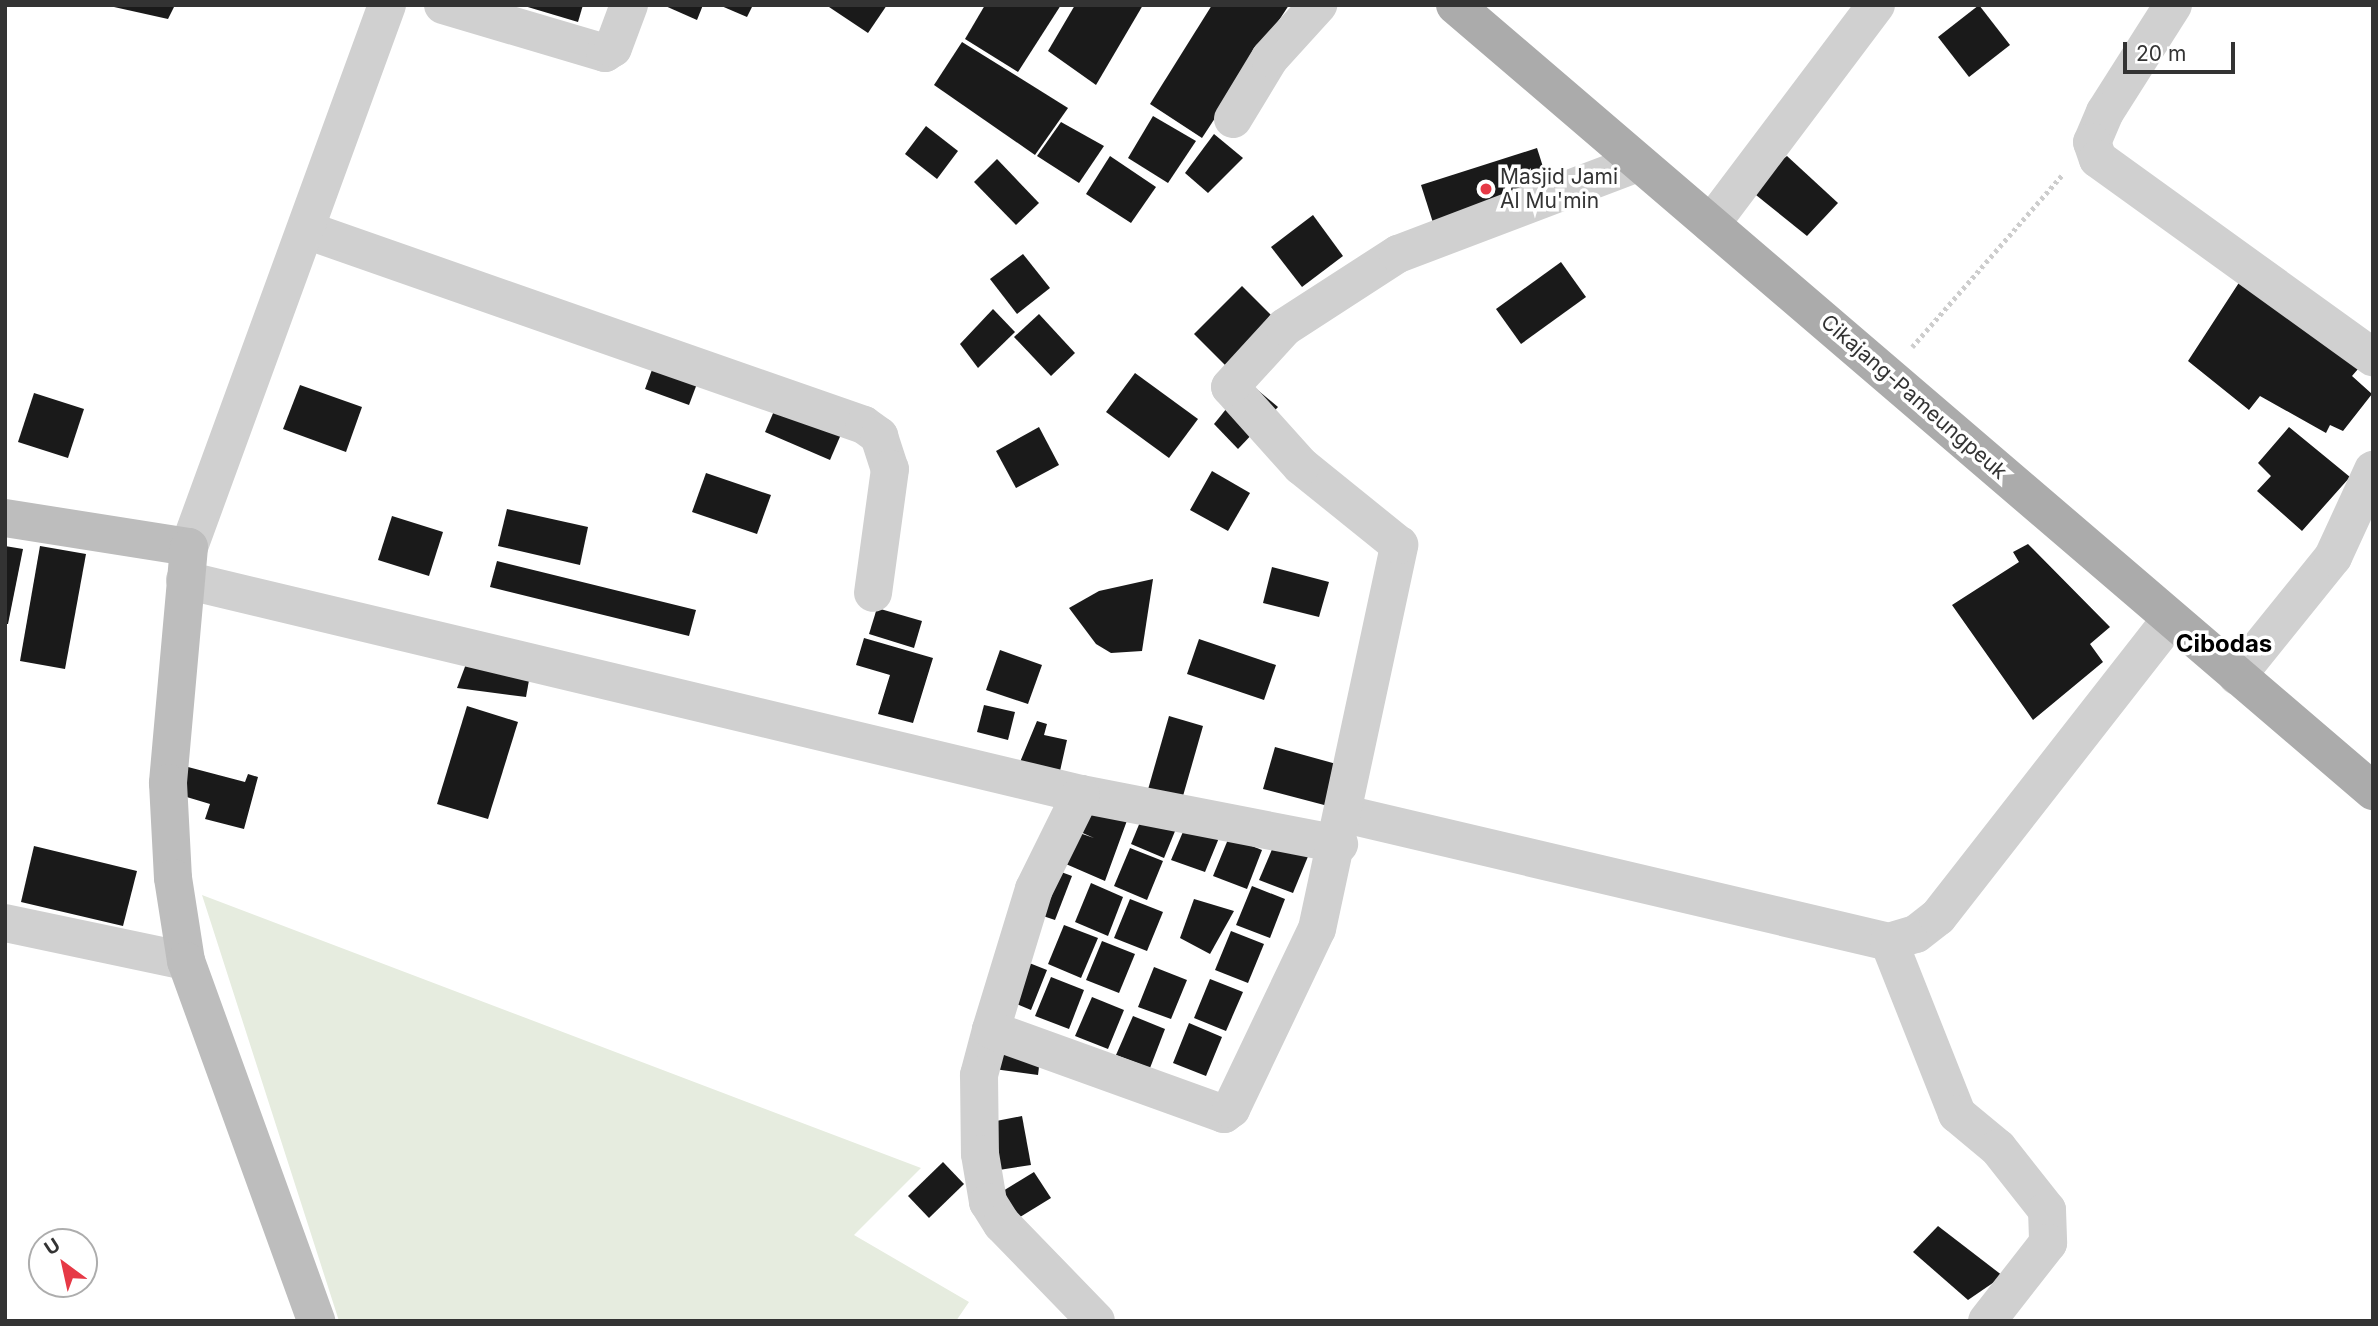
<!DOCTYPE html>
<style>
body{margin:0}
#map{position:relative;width:2378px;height:1326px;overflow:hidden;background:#fff;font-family:Inter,sans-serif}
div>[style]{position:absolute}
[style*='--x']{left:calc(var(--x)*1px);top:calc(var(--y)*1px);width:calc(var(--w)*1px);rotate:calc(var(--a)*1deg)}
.green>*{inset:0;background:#e6ecdf}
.building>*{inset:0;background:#1a1a1a}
.path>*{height:4.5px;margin-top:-2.25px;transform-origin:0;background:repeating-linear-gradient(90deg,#cdcdcd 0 3.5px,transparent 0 7px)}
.street>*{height:38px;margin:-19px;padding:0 19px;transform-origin:19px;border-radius:19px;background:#d0d0d0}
.secondary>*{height:38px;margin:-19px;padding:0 19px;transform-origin:19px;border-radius:19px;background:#bdbdbd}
.primary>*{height:38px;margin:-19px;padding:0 19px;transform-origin:19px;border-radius:19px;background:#ababab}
.dots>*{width:19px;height:19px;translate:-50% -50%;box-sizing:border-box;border:4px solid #fff;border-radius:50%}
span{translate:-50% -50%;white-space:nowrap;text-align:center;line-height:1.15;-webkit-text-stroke:7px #fff;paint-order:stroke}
.poi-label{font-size:21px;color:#333}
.left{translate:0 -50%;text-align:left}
.street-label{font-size:21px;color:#333}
.quarter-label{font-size:24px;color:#000;font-weight:700}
.frame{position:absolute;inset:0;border:7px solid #333;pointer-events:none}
.north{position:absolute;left:28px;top:1228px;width:70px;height:70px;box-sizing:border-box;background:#fff;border:2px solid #adadad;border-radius:50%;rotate:327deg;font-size:19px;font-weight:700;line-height:28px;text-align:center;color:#333}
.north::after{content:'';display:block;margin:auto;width:24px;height:32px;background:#e63946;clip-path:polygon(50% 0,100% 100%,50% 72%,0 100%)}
.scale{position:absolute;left:2123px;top:42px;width:112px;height:32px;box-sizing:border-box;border:4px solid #333;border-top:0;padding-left:9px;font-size:21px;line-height:24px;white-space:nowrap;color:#333;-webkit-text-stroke:5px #fff;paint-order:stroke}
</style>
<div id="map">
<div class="green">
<i style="clip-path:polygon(202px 895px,921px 1168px,854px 1235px,969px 1302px,956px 1321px,339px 1321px)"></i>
</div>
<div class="building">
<i style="clip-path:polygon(105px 5px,175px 5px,168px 19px)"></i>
<i style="clip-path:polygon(521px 5px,583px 5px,578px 22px)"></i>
<i style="clip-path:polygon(663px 5px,703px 5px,697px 20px)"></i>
<i style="clip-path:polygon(719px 5px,753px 5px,747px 17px)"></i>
<i style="clip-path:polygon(826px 5px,887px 5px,868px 33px)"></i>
<i style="clip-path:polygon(985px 5px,1061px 5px,1018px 72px,965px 39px)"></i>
<i style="clip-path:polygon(1075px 5px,1143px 5px,1096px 85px,1048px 51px)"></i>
<i style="clip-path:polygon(1212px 5px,1289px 5px,1202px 138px,1150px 104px)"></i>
<i style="clip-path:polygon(1979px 5px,2010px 45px,1969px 77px,1938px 37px)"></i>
<i style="clip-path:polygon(962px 42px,1068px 108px,1035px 155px,934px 85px)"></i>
<i style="clip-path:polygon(1153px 116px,1196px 141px,1168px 183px,1128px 158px)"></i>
<i style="clip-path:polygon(1061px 122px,1104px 146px,1079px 183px,1037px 156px)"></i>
<i style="clip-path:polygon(926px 126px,958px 151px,937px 179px,905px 154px)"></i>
<i style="clip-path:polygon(1214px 134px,1243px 158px,1208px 193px,1185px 173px)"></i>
<i style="clip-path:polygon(1537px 148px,1551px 192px,1435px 229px,1421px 185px)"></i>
<i style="clip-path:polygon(1110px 156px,1156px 187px,1131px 223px,1086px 194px)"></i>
<i style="clip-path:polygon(1787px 156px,1838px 203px,1807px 236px,1746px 187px)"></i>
<i style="clip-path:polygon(997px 159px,1039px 203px,1016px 225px,974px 182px)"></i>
<i style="clip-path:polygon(1313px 215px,1343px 256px,1302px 287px,1271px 247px)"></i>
<i style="clip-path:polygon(1023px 254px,1050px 288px,1017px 314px,990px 279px)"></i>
<i style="clip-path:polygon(1561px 262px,1586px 297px,1521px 344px,1496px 309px)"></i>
<i style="clip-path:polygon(2242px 278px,2364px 362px,2352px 376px,2372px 394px,2343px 431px,2330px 425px,2326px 433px,2260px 396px,2249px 410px,2188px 361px)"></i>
<i style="clip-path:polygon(1242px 286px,1275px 319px,1226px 366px,1194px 334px)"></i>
<i style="clip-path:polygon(993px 309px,1015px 332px,978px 368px,960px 344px)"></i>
<i style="clip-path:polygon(1039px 314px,1075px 353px,1051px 376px,1014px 337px)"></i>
<i style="clip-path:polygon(657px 356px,701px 373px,689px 405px,645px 389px)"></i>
<i style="clip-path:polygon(1135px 373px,1198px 419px,1169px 458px,1106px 412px)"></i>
<i style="clip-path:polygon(1248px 382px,1278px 407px,1238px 449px,1214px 424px)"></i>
<i style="clip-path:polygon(300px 385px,362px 407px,346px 452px,283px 429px)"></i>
<i style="clip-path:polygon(34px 393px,84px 409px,68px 458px,18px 442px)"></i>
<i style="clip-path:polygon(780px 397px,845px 425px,830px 460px,765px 432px)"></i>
<i style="clip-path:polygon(1039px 427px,1059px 465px,1016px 488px,996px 451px)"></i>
<i style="clip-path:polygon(2289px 427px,2350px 477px,2302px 531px,2257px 491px,2271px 476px,2258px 463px)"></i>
<i style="clip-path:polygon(1212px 471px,1250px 493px,1228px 531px,1190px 510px)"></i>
<i style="clip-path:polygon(706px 473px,771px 495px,757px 534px,692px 512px)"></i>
<i style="clip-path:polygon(507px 509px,588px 527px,580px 565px,498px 546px)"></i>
<i style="clip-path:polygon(392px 516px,443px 532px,429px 576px,378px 560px)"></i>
<i style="clip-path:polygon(2028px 544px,2110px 627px,2090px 644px,2103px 662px,2033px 720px,1952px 605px,2019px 562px,2013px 552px)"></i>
<i style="clip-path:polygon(5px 546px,23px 549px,8px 624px,5px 624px)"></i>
<i style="clip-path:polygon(40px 546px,86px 554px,65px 669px,20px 661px)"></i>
<i style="clip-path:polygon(497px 561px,696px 610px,689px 636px,490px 587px)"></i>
<i style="clip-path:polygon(1272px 567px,1329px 582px,1319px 617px,1263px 603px)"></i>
<i style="clip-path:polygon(1153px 579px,1142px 651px,1111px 653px,1096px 644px,1069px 608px,1099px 591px)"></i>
<i style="clip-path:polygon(877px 608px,922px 621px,914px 648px,869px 634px)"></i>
<i style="clip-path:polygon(864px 638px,933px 658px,913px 723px,878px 714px,890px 675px,856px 665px)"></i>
<i style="clip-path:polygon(1199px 639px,1276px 665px,1264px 700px,1187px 674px)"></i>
<i style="clip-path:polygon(472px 648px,531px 669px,526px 697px,457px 688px)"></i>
<i style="clip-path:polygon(1000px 650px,1042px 665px,1028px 704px,986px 690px)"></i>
<i style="clip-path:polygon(984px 705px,1015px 712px,1008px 740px,977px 732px)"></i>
<i style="clip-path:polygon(467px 706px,518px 722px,488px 819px,437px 804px)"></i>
<i style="clip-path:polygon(1169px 716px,1203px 726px,1181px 803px,1147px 793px)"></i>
<i style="clip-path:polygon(1037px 721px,1047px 724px,1044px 735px,1067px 740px,1060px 771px,1020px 762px)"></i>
<i style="clip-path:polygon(1275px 747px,1340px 765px,1328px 806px,1263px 789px)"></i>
<i style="clip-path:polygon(188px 767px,245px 782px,248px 774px,258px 777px,244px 829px,205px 819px,210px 804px,180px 795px)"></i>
<i style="clip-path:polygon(1082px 796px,1129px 815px,1105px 881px,1052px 858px,1065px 828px,1094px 838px,1069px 827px)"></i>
<i style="clip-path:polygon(1147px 805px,1180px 819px,1164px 858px,1131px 844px)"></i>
<i style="clip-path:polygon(1188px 820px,1221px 833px,1205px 872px,1171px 860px)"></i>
<i style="clip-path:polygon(1229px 837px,1262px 850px,1247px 889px,1213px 876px)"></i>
<i style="clip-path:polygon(1276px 840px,1309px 854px,1293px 893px,1259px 880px)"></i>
<i style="clip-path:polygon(34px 846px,137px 871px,123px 926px,21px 902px)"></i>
<i style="clip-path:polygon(1130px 848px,1163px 861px,1147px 900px,1114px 886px)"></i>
<i style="clip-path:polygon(1045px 866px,1072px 876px,1055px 920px,1028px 911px)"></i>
<i style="clip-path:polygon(1091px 883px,1123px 897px,1108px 936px,1075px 922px)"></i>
<i style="clip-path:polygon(1252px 886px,1285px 899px,1270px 938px,1236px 925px)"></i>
<i style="clip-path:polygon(1130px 899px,1163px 912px,1147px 951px,1114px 938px)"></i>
<i style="clip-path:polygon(1194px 899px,1234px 911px,1210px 954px,1180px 938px)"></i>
<i style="clip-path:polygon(1064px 925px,1098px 938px,1081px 978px,1048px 964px)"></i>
<i style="clip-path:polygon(1231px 931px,1264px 944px,1248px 983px,1215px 970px)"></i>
<i style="clip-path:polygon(1102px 941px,1135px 954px,1119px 993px,1086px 980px)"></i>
<i style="clip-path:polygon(1014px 957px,1047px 970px,1031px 1010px,998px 996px)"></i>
<i style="clip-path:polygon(1154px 967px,1187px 980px,1171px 1019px,1138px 1007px)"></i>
<i style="clip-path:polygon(1051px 977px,1084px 990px,1069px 1029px,1035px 1016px)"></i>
<i style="clip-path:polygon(1210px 979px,1243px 992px,1226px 1031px,1194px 1018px)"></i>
<i style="clip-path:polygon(1092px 997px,1124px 1010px,1108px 1049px,1075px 1036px)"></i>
<i style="clip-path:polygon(1133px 1016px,1165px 1029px,1150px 1068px,1116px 1055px)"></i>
<i style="clip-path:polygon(1189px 1023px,1222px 1037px,1206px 1076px,1173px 1063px)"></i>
<i style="clip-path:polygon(997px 1042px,1041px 1050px,1038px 1075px,994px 1069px)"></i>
<i style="clip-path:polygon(1022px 1116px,1031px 1165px,999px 1170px,991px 1122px)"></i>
<i style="clip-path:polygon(943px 1162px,964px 1184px,929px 1218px,908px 1196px)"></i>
<i style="clip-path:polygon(1034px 1172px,1051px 1198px,1015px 1220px,998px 1194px)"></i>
<i style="clip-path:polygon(1938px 1226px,2003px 1276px,1968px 1300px,1913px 1252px)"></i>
</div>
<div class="path">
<i style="--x:1912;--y:347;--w:230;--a:-48.9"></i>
</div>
<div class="street">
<i style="--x:443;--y:5;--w:169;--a:16.5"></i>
<i style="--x:605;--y:53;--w:9;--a:-32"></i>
<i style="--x:613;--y:48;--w:46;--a:-69.6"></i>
<i style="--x:2173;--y:5;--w:127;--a:122.4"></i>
<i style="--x:2105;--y:112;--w:33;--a:113"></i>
<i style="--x:2092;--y:142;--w:18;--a:71"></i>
<i style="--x:2098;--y:159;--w:339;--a:35.8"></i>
<i style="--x:1233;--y:119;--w:71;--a:-58.8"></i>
<i style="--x:1270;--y:58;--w:72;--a:-47.8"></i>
<i style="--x:1711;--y:224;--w:274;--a:-53"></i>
<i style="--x:309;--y:231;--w:588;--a:19.27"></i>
<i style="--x:864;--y:425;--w:19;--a:36"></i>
<i style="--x:879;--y:436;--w:35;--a:72"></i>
<i style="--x:890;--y:469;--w:125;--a:97.8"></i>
<i style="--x:189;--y:547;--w:577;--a:-69.93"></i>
<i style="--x:185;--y:580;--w:921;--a:13.43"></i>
<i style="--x:1081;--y:794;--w:263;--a:11"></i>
<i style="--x:2237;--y:676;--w:153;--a:-51.1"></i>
<i style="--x:2333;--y:557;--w:96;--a:-65.3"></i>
<i style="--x:1081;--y:794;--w:106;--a:116.3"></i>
<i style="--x:1034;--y:889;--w:147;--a:107"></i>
<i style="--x:991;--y:1030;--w:47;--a:104.9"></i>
<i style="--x:979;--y:1075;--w:79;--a:89.3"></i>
<i style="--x:980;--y:1154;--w:49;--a:80.5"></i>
<i style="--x:988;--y:1202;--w:26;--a:58"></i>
<i style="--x:1002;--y:1224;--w:135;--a:45.9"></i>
<i style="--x:1345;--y:814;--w:559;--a:13.24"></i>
<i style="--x:1889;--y:942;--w:28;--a:-17"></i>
<i style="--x:1916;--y:934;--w:28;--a:-38"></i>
<i style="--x:1938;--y:917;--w:377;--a:-52"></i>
<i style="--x:5;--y:923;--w:185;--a:11.9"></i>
<i style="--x:1889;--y:942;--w:185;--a:68.4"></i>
<i style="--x:1957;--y:1114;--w:53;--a:39.7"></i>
<i style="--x:1998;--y:1148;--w:79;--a:51.7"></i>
<i style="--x:2047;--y:1210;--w:33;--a:88"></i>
<i style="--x:2048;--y:1243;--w:99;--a:128"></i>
<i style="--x:991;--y:1030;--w:248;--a:19.8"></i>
<i style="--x:1224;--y:1114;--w:9;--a:-36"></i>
<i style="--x:1231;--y:1109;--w:199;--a:-64.5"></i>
<i style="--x:1317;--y:929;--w:393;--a:-77.9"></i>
<i style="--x:1399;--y:545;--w:126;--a:-141.1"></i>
<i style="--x:1301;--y:466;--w:106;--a:-131.9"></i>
<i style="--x:1230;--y:387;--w:81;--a:-47.5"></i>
<i style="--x:1285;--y:327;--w:135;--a:-32.9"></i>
<i style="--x:1398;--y:254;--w:257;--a:-20.8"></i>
</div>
<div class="secondary">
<i style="--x:5;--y:518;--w:186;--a:9"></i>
<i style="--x:189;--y:547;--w:237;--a:95.1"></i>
<i style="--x:168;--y:783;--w:95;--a:87"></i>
<i style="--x:173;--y:878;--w:84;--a:81.1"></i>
<i style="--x:186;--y:961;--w:383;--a:70.1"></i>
</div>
<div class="primary">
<i style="--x:1455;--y:5;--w:1209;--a:40.57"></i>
</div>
<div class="dots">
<i style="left:1486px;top:189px;background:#e63946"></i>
</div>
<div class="poi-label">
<span class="left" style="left:1500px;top:189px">Masjid Jami<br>Al Mu'min</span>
</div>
<div class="street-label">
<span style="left:1914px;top:397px;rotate:41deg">Cikajang-Pameungpeuk</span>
</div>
<div class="quarter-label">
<span style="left:2224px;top:644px">Cibodas</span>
</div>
<div class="frame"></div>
<div class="north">U</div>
<div class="scale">20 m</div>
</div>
